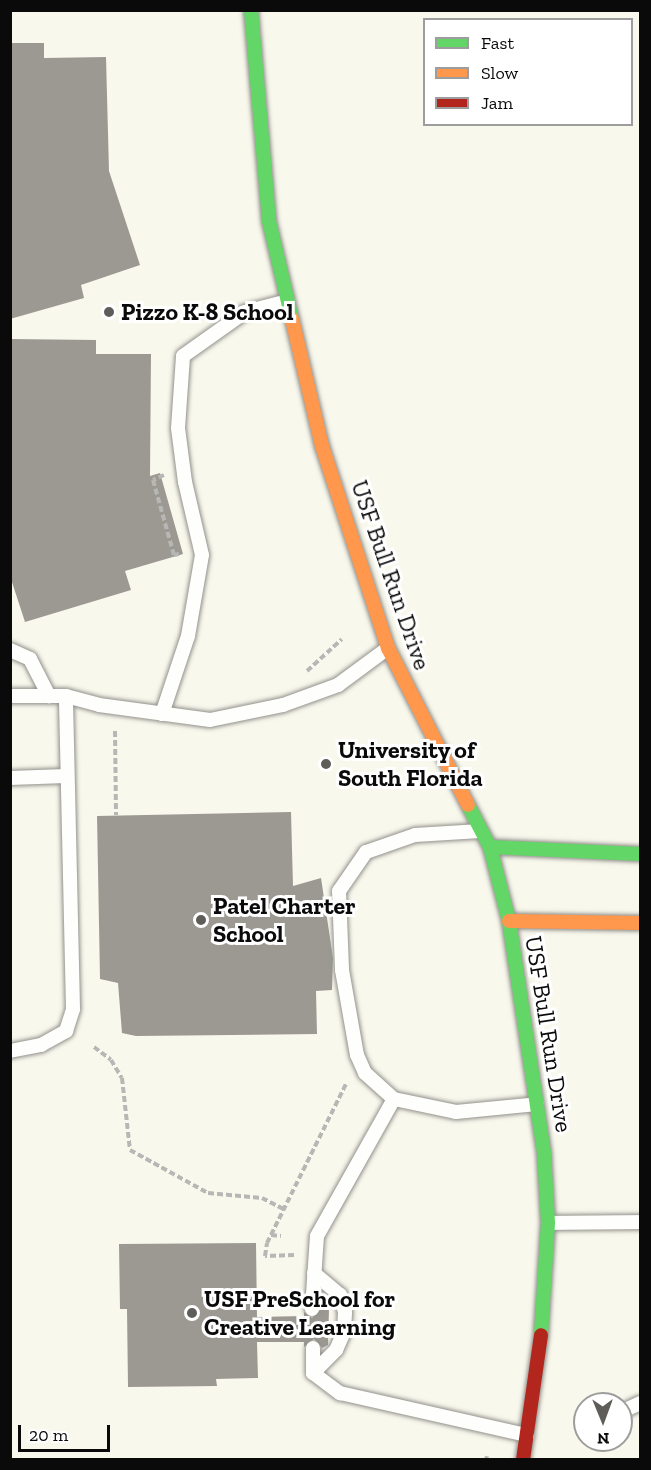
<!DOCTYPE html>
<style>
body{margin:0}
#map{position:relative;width:651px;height:1470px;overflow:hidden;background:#f9f8ed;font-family:"Zilla Slab",serif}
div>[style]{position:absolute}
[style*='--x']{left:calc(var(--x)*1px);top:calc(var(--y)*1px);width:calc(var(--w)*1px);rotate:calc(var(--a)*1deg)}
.building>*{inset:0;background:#9c9993}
.path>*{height:4px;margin-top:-2px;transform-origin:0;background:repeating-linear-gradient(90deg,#b7b7b5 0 6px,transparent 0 9px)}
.roads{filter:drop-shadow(0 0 2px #92918c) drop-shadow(0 0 2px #92918c)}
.lane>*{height:14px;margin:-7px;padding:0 7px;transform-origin:7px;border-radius:7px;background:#fefefc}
.fast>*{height:14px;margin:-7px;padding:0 7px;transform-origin:7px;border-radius:7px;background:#63d668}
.slow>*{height:14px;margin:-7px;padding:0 7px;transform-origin:7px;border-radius:7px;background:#ff974d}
.jam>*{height:14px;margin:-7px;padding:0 7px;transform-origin:7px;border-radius:7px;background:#b3261e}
.dots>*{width:16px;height:16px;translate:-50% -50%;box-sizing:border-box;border:3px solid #fff;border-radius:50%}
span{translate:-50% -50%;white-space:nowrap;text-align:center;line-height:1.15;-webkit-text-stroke:6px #fff;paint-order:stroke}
.poi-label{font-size:24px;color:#0a0a0a;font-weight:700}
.left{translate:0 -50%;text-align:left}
.street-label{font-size:24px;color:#0a0a0a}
.frame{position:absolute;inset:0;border:12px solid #0a0a0a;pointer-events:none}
.legend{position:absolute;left:423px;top:18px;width:210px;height:108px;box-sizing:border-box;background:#fff;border:2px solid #9d9d9d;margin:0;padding:8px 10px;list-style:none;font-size:18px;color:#0a0a0a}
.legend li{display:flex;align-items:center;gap:12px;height:30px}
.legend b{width:30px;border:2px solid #9d9d9d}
.north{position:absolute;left:573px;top:1392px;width:60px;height:60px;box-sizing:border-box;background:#fff;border:2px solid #9d9d9d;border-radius:50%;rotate:179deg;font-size:16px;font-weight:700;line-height:24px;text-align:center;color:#0a0a0a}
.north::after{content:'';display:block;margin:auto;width:21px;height:27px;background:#5e5d59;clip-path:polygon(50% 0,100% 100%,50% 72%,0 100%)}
.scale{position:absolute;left:18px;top:1425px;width:92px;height:27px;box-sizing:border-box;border:3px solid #0a0a0a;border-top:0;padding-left:8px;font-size:18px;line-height:21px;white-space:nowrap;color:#0a0a0a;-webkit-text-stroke:4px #fff;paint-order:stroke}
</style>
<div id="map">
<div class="building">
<i style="clip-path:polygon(10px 43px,44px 43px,44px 58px,106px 57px,109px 171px,140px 265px,81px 285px,84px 298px,10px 319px)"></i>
<i style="clip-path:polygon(10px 339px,96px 340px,96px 354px,151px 354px,150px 476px,160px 473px,183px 554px,125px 571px,131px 590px,25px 622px,10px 576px)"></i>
<i style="clip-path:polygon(291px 812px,293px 886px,321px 878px,333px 958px,332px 990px,316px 991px,317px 1034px,136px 1036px,122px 1033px,118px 983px,100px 979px,97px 816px)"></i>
<i style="clip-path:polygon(256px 1243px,257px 1317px,304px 1316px,304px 1312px,312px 1318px,321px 1309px,329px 1309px,328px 1345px,322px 1348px,314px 1339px,304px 1347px,304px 1342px,257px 1342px,258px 1378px,216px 1379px,217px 1386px,128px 1387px,127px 1309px,120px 1309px,119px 1244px)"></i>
</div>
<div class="path">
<i style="--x:164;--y:475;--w:12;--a:156"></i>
<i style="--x:153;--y:480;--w:78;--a:74.4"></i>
<i style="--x:174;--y:555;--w:5;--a:-11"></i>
<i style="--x:307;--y:671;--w:47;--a:-42.4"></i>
<i style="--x:115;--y:731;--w:84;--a:89.3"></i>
<i style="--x:94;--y:1047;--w:21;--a:37"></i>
<i style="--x:111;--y:1060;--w:21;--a:59"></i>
<i style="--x:122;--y:1078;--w:72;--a:83.7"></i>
<i style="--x:130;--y:1150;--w:89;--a:28.9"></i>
<i style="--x:208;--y:1193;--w:54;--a:5.3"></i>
<i style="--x:262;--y:1198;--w:25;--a:27"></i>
<i style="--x:271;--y:1235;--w:10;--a:6"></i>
<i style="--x:294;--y:1255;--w:29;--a:178"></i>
<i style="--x:265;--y:1256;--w:13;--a:-81"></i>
<i style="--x:267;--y:1243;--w:178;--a:-63.6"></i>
<i style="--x:486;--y:1460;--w:4;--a:-76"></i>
</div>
<div class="roads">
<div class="lane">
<i style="--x:10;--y:650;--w:22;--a:24"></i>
<i style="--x:30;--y:659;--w:42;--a:62.8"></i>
<i style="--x:10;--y:696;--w:56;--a:0"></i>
<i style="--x:66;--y:696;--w:34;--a:15"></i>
<i style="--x:99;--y:705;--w:112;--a:7.7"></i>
<i style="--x:210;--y:720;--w:75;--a:-11.6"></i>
<i style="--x:283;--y:705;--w:59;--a:-20"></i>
<i style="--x:338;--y:685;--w:62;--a:-36.5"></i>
<i style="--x:162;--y:714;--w:82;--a:-71.6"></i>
<i style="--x:188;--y:636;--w:82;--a:-80.2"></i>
<i style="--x:202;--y:555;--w:75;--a:-103.1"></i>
<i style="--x:185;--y:482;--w:54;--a:-97.4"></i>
<i style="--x:178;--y:428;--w:72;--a:-86"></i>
<i style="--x:183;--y:356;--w:76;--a:-35.4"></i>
<i style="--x:245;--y:312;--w:44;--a:-14.3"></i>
<i style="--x:10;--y:778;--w:56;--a:-2"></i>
<i style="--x:480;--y:831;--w:65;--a:176.5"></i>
<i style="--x:415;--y:835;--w:52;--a:160.9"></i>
<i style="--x:366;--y:852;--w:47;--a:124.7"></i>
<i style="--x:339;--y:891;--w:79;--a:87.8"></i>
<i style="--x:342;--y:970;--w:86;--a:80"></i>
<i style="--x:357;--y:1055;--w:20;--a:66"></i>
<i style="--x:365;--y:1073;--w:39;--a:42"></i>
<i style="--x:394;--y:1099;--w:63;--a:11.8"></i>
<i style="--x:456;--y:1112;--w:81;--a:-5.6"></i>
<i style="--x:10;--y:1051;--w:32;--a:-11"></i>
<i style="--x:41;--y:1045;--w:29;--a:-29"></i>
<i style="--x:66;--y:1031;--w:23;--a:-72"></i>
<i style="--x:73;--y:1009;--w:313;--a:-91.3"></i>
<i style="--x:548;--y:1223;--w:92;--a:-0.6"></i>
<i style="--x:312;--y:1309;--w:73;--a:-86.1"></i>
<i style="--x:317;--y:1236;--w:157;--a:-60.7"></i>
<i style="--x:313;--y:1348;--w:25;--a:90"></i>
<i style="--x:313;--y:1373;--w:34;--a:37"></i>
<i style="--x:340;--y:1393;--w:192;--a:12.7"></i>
<i style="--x:313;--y:1373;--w:33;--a:-45"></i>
<i style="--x:336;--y:1350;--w:20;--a:-66"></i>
<i style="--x:344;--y:1332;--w:20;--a:-87"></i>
<i style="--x:345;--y:1312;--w:18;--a:-106"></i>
<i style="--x:340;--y:1295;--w:34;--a:-140"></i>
<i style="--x:621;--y:1412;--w:21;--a:-25"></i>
</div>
<div class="fast">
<i style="--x:251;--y:10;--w:212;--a:85.1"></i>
<i style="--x:269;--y:221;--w:101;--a:76.8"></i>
<i style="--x:468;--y:805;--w:47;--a:62.4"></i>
<i style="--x:490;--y:847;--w:76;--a:75.6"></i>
<i style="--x:509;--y:921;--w:235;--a:81.4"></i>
<i style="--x:544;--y:1153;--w:70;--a:86.7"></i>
<i style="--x:548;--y:1223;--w:112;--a:93.6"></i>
<i style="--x:490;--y:847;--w:150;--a:2.7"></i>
</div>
<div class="slow">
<i style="--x:292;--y:319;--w:130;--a:76.7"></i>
<i style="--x:322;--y:446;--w:213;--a:71.9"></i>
<i style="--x:388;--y:648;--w:176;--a:63"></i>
<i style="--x:509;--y:921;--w:131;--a:0.9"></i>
</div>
<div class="jam">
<i style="--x:523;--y:1460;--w:126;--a:-81.8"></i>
</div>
</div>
<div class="dots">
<i style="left:109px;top:312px;background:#5e5d59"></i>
<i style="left:326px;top:764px;background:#5e5d59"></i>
<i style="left:201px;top:920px;background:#5e5d59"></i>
<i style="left:192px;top:1313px;background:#5e5d59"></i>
</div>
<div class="poi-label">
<span class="left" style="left:121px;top:312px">Pizzo K-8 School</span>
<span class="left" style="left:338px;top:764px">University of<br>South Florida</span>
<span class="left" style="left:213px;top:920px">Patel Charter<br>School</span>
<span class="left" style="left:204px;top:1313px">USF PreSchool for<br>Creative Learning</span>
</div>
<div class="street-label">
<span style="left:391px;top:575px;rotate:71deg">USF Bull Run Drive</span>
<span style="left:549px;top:1034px;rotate:81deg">USF Bull Run Drive</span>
</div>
<div class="frame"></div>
<ul class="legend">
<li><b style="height:8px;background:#63d668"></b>Fast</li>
<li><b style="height:8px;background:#ff974d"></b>Slow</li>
<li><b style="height:8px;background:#b3261e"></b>Jam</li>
</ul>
<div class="north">N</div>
<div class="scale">20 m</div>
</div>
